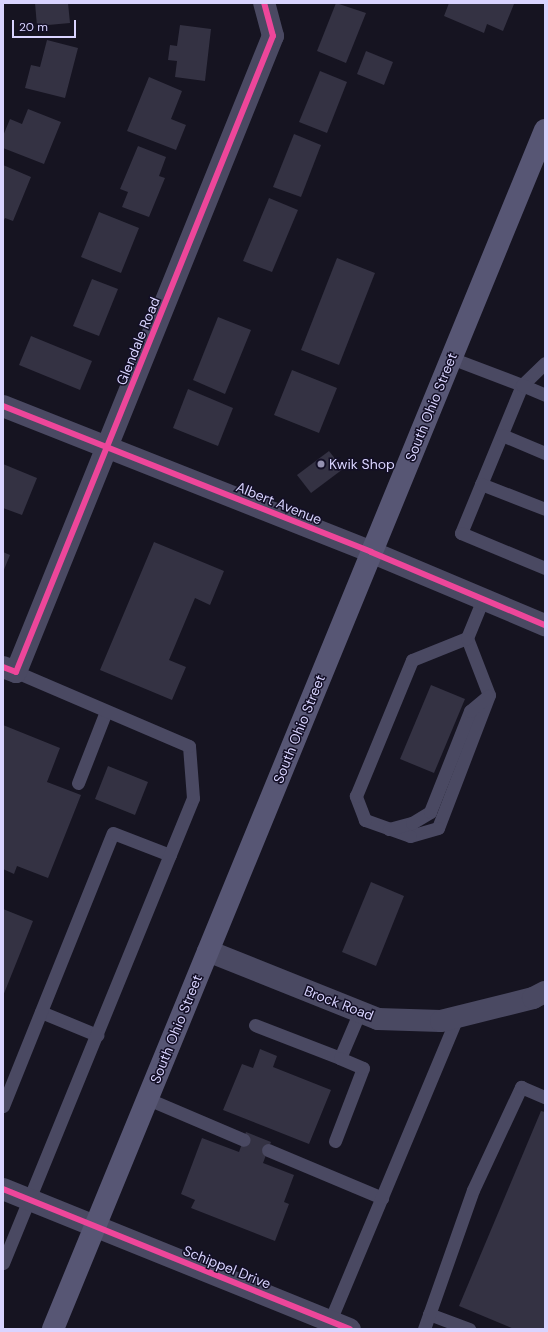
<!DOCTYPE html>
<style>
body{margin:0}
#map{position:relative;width:548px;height:1332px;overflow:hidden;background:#161421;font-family:"DM Sans",sans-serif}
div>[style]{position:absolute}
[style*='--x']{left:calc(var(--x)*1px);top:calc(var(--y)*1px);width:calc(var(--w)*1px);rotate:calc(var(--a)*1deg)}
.building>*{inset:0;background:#343243}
.service>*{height:13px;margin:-6.5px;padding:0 6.5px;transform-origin:6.5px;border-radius:6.5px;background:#4a4962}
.minor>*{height:22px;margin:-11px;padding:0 11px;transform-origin:11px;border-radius:11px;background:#4a4962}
.secondary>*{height:22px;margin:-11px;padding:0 11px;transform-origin:11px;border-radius:11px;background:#575674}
.cycleway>*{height:6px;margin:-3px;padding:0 3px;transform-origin:3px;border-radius:3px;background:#ed469a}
.dots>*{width:11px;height:11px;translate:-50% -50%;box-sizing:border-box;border:2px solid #130f26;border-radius:50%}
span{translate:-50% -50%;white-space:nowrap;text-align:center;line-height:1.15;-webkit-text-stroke:3px #130f26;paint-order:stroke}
.street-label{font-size:14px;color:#d9d4ff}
.poi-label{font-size:14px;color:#d9d4ff}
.left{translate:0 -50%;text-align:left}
.frame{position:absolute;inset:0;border:4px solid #d9d4ff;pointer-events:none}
.scale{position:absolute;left:12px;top:20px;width:64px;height:18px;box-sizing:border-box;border:2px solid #d9d4ff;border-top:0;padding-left:5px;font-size:12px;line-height:14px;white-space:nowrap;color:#d9d4ff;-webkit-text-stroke:3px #130f26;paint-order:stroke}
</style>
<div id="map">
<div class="building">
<i style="clip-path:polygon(35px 3px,68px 3px,70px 23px,37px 26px)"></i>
<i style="clip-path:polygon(336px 3px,366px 13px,346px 63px,317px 51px)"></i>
<i style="clip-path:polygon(449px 3px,512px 3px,514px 4px,503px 31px,487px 24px,484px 33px,444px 16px)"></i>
<i style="clip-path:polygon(180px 25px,211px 29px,205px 81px,175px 77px,177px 61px,168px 60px,170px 45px,177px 46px)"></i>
<i style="clip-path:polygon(47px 40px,78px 48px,65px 98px,25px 88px,31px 65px,40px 67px)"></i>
<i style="clip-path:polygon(366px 51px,393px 62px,384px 85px,357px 74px)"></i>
<i style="clip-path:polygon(320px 71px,347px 82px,327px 133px,299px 122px)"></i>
<i style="clip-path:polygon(149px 77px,182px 91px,171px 119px,186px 125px,176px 150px,127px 131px)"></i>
<i style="clip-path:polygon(28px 109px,61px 122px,44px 164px,3px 148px,3px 136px,10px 119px,22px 124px)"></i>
<i style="clip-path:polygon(294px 134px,321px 145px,301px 197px,273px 187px)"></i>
<i style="clip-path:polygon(138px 146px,166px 157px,159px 176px,165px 178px,149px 217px,122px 207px,128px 192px,120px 189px)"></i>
<i style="clip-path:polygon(3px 165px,31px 177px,13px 221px,5px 218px,3px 222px)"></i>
<i style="clip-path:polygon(269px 198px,298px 210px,272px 272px,243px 261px)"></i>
<i style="clip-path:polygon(99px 212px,139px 228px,121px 273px,81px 257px)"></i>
<i style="clip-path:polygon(337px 258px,375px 273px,339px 365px,301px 350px)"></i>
<i style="clip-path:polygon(92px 279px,118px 289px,99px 336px,73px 326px)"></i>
<i style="clip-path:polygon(218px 317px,251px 330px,225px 394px,193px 380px)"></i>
<i style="clip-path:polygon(31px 336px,92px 361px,80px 390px,19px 365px)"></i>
<i style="clip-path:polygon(292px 370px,337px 388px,319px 433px,274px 415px)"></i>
<i style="clip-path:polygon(188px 389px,233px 408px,218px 446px,173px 428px)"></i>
<i style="clip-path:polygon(329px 451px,343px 469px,311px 493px,297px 475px)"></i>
<i style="clip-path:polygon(3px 464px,37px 478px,22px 515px,3px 508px)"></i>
<i style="clip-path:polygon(154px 542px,224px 571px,210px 605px,195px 598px,169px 660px,186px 667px,172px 700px,100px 670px)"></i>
<i style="clip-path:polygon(3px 552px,10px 555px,3px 572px)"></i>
<i style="clip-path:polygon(431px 685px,465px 699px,434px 773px,400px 759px)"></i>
<i style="clip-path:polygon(3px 725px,60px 748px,47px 782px,81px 795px,48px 878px,17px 866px,14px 874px,3px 869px)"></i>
<i style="clip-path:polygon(108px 766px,148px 782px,135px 815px,95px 799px)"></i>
<i style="clip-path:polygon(371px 882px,404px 896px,376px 966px,342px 952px)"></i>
<i style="clip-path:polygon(3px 909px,33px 921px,3px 996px)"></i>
<i style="clip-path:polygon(260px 1049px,277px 1056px,273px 1067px,331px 1090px,309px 1144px,223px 1110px,242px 1064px,253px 1068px)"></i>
<i style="clip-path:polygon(541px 1111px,545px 1112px,545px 1329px,514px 1329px,459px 1306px)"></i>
<i style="clip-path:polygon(246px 1132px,271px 1142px,263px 1163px,294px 1175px,284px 1202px,289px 1204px,275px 1241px,191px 1208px,195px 1200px,181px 1194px,202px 1138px,239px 1152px)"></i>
</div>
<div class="service">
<i style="--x:451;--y:358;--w:76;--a:20.8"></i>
<i style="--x:522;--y:385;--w:160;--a:112.4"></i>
<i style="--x:461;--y:533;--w:91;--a:22.6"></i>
<i style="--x:545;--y:363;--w:32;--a:136"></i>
<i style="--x:522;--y:385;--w:25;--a:23"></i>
<i style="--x:502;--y:435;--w:47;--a:22.7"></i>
<i style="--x:481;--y:484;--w:69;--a:21.3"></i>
<i style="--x:467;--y:638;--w:61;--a:68.9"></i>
<i style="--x:489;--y:695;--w:142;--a:111"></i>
<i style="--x:438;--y:828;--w:29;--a:164"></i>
<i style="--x:410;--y:836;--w:48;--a:-160.4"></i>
<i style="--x:365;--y:820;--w:26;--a:-111"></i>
<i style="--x:356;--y:796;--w:147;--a:-67.6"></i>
<i style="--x:412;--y:660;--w:59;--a:-21.8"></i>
<i style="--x:467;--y:638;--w:42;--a:-67.7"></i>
<i style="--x:78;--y:783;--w:77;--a:-68.7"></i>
<i style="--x:389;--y:829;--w:24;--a:-15"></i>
<i style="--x:412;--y:823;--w:21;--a:-31"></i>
<i style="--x:430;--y:812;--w:109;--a:-68.4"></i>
<i style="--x:470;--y:711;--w:23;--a:-40"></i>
<i style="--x:41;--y:1012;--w:61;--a:22.3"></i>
<i style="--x:255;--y:1025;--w:91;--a:21.2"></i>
<i style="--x:340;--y:1058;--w:51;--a:-66.9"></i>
<i style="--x:148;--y:1099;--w:104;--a:23.1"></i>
<i style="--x:3;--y:1106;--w:294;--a:-68.1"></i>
<i style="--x:113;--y:833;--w:61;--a:21.1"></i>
<i style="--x:335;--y:1141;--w:78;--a:-69"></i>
<i style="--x:363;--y:1068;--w:25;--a:-157"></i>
<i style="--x:268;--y:1150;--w:124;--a:22.8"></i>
<i style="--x:3;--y:1263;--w:502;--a:-67.77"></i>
<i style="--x:193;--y:798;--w:52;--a:-94.4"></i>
<i style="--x:189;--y:746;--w:188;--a:-156.8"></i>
<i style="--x:429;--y:1314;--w:43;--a:20.6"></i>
<i style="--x:330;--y:1321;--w:329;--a:-67.3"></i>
<i style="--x:424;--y:1329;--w:147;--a:-70.6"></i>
<i style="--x:473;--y:1190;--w:114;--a:-65"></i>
<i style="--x:521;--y:1087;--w:26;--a:23"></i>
</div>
<div class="minor">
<i style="--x:3;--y:406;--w:396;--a:21.6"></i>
<i style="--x:371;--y:552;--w:189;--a:22.8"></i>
<i style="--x:3;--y:667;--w:14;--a:21"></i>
<i style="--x:16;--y:672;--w:686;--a:-68"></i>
<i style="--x:273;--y:36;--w:34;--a:-105"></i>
<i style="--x:208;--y:951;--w:183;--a:21.8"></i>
<i style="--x:378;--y:1019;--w:63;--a:1.8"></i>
<i style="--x:441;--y:1021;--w:95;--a:-14"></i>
<i style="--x:533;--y:998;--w:13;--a:-27"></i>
<i style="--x:3;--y:1189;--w:374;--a:22"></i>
</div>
<div class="secondary">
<i style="--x:53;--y:1329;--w:1296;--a:-67.69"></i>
</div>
<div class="cycleway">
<i style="--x:3;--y:406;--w:396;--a:21.6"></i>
<i style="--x:371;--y:552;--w:189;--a:22.8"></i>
<i style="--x:3;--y:667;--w:14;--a:21"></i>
<i style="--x:16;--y:672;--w:686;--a:-68"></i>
<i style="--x:273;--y:36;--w:34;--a:-105"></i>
<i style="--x:3;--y:1189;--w:374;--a:22"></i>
</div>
<div class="dots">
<i style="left:321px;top:464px;background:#9591b1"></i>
</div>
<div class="street-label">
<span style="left:138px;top:341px;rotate:-68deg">Glendale Road</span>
<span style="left:431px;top:407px;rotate:-68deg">South Ohio Street</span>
<span style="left:279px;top:503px;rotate:22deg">Albert Avenue</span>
<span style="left:299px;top:729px;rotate:-68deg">South Ohio Street</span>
<span style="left:339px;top:1003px;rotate:21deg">Brock Road</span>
<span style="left:176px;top:1029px;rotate:-68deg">South Ohio Street</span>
<span style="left:227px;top:1267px;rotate:22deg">Schippel Drive</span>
</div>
<div class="poi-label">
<span class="left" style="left:329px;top:464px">Kwik Shop</span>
</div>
<div class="frame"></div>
<div class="scale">20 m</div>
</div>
